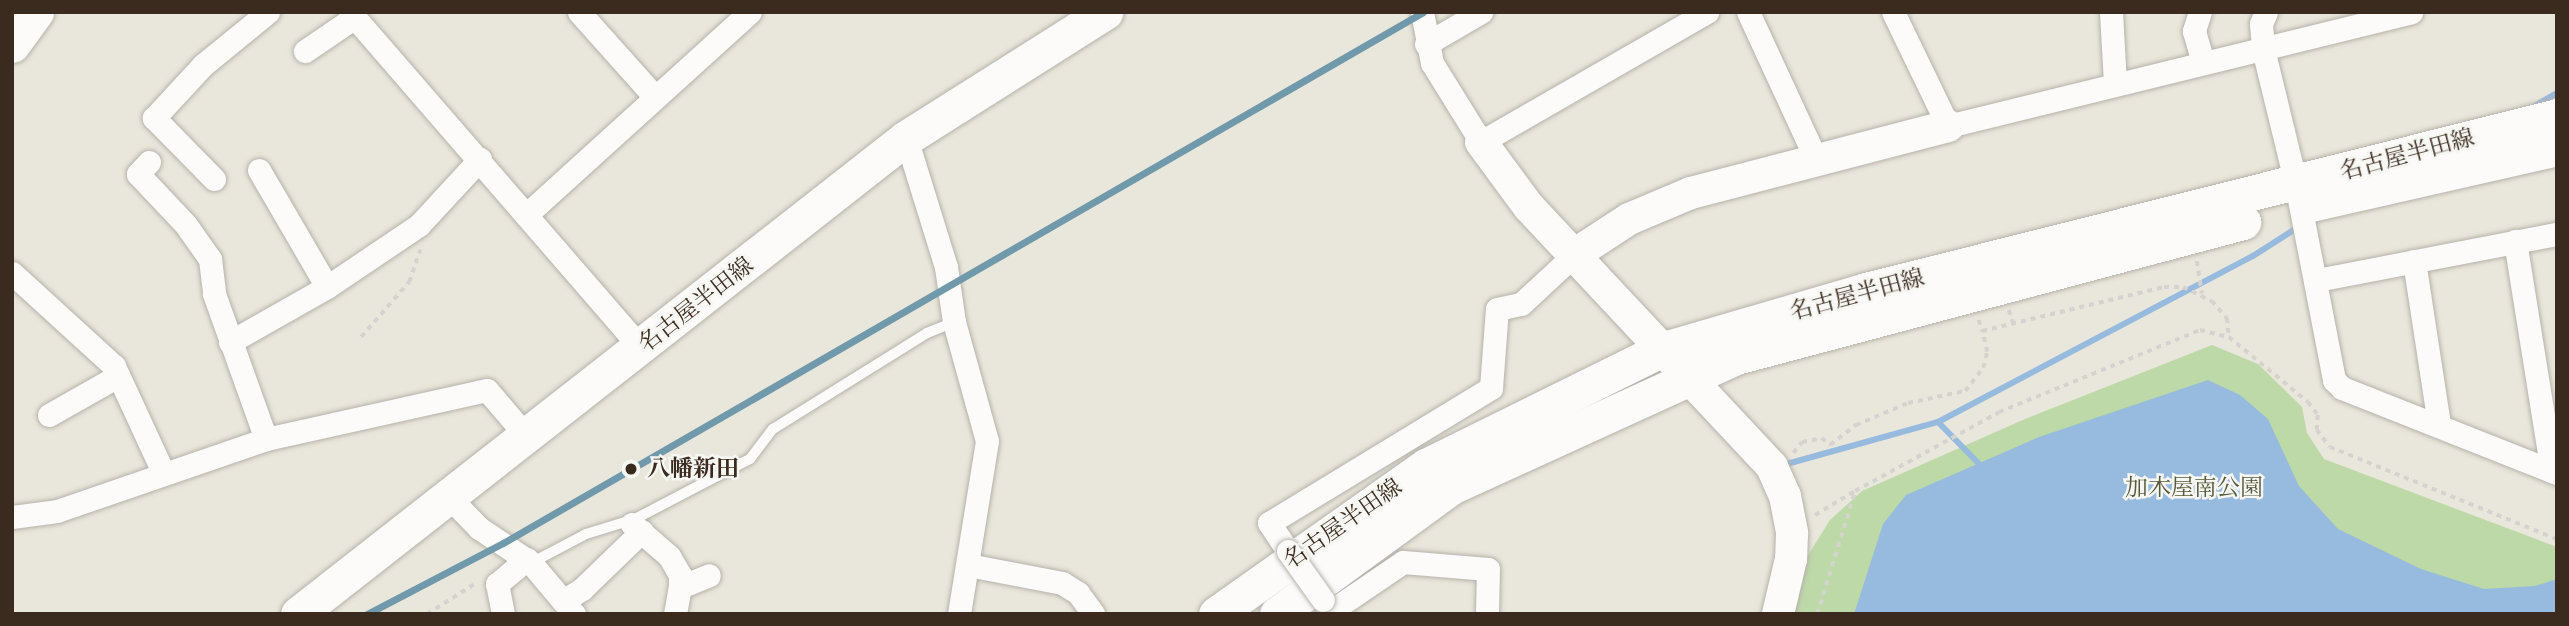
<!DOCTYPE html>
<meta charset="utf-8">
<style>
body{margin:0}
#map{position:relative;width:2569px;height:626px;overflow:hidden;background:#e9e6db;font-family:"Libre Bodoni","Noto Serif JP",serif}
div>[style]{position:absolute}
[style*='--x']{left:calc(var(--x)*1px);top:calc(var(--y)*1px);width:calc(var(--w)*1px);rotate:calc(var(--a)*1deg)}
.green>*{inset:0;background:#bdd9a8}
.water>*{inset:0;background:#97bbdf}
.stream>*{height:6px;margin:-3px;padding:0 3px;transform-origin:3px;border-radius:3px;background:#97bbdf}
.path>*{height:3.5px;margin-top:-1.75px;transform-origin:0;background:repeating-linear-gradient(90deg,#d5d3d0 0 5px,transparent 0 10px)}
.roads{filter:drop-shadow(0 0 2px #b6b2ab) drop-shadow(0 0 2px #b6b2ab)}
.lane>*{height:10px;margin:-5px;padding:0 5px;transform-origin:5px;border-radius:5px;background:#fcfbfa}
.street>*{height:23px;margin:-11.5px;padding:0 11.5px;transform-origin:11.5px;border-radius:11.5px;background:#fcfbfa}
.secondary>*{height:32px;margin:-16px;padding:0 16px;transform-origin:16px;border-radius:16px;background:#fcfbfa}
.primary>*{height:35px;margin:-17.5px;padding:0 17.5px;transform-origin:17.5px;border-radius:17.5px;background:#fcfbfa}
.bridges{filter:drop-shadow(0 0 2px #b6b2ab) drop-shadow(0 0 2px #b6b2ab)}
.street-bridge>*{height:23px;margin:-11.5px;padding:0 11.5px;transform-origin:11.5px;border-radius:11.5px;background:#fcfbfa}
.rail-1>*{height:7px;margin:-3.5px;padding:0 3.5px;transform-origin:3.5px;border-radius:3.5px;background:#709aab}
.dots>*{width:19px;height:19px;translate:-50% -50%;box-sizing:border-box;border:4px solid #f6f6f2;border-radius:50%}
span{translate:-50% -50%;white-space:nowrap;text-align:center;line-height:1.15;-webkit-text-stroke:5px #f6f6f2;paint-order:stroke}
.street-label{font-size:23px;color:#3b2a1e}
.stop-label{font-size:23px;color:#3b2a1e;font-weight:700}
.left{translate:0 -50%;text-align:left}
.park-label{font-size:23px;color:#575b3b}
.frame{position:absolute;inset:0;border:14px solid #3b2a1e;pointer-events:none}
</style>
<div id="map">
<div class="green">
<i style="clip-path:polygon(2212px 345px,2258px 364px,2302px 407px,2307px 433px,2324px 459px,2557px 547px,2557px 614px,1794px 614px,1805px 560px,1830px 520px,1862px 491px,2025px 419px)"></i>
</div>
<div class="water">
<i style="clip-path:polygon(2208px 380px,2240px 395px,2268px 419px,2299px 486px,2338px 529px,2421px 569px,2484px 589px,2535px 586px,2557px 579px,2557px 614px,1854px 614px,1883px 524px,1906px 495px,2039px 437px)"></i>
</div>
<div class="stream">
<i style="--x:2536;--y:105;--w:24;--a:-30"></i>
<i style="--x:1938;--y:422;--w:64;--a:45.6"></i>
<i style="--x:1783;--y:465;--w:161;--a:-15.5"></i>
<i style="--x:1938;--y:422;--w:356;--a:-27.8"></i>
<i style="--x:2253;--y:256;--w:56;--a:-32.6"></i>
</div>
<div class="path">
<i style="--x:2197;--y:261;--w:33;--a:81"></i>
<i style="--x:2009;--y:310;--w:16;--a:72"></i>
<i style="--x:1979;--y:320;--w:11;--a:75"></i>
<i style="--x:1982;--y:331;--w:187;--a:-13.6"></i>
<i style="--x:2164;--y:287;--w:19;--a:0"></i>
<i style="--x:2183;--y:287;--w:32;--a:26"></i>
<i style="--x:2212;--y:301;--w:23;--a:49"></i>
<i style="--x:2227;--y:318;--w:19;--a:84"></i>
<i style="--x:361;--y:337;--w:73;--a:-48.9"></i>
<i style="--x:409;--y:282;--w:34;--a:-71"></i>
<i style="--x:1793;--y:453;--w:14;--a:-51"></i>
<i style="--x:1802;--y:442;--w:20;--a:-11"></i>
<i style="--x:1822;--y:438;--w:11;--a:41"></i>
<i style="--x:1830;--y:445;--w:33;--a:-38"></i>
<i style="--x:1856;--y:425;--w:56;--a:-22.9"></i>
<i style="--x:1908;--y:403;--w:58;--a:-11.9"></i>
<i style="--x:1965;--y:391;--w:29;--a:-52"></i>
<i style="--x:1983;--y:368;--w:16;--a:-76"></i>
<i style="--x:1987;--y:352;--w:22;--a:-103"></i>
<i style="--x:1815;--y:515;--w:47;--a:-31"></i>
<i style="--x:427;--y:614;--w:58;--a:-32.3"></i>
<i style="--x:1817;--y:614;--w:129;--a:-72.8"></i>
<i style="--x:1855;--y:491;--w:164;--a:-28.7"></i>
<i style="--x:1999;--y:412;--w:217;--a:-22.2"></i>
<i style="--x:2200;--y:330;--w:30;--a:14"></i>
<i style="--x:2229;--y:337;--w:102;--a:39.4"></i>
<i style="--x:2308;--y:402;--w:16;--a:52"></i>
<i style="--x:2318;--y:415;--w:15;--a:94"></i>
<i style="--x:2317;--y:430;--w:21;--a:53"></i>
<i style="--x:2330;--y:447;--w:245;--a:22.1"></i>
</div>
<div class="roads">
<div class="lane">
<i style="--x:531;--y:563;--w:62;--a:-27.8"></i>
<i style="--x:586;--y:534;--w:51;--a:-17"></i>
<i style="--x:635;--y:519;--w:130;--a:-27.6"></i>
<i style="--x:750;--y:459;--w:38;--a:-53"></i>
<i style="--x:773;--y:429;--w:181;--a:-31.9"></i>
<i style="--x:927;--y:333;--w:29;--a:-22"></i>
</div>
<div class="street">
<i style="--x:350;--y:12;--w:444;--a:49.1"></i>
<i style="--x:579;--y:12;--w:114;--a:48.2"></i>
<i style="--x:1422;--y:12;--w:52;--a:78.9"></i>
<i style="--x:1432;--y:63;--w:93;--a:58.2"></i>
<i style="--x:1481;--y:142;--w:261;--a:-29.9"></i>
<i style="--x:1748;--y:12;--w:164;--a:65.2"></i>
<i style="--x:1893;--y:12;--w:127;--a:64.2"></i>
<i style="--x:1948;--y:126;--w:477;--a:-13.8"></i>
<i style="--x:2111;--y:12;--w:72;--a:86.8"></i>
<i style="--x:2200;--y:12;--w:20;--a:108"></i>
<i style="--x:2194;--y:31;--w:33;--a:74"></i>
<i style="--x:2266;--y:12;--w:13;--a:113"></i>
<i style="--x:2261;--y:24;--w:25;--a:85"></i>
<i style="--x:2263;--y:49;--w:139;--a:76.3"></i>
<i style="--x:2296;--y:184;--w:200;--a:79"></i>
<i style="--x:2334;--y:380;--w:11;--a:45"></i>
<i style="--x:2342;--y:388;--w:231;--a:21.6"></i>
<i style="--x:1426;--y:44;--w:64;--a:-30.2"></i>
<i style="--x:305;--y:51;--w:60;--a:-34.2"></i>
<i style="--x:906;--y:138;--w:135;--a:72.8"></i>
<i style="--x:946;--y:267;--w:56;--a:81.7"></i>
<i style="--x:954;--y:322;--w:123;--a:74.5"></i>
<i style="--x:987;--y:441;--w:175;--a:99.2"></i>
<i style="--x:149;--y:162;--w:16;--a:133"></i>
<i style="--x:138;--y:174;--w:70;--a:46.7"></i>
<i style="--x:186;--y:225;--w:42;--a:54.8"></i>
<i style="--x:210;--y:259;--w:35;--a:83"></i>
<i style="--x:214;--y:294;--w:154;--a:70.3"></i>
<i style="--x:259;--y:170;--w:135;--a:59.8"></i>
<i style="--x:214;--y:179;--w:86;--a:-134.5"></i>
<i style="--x:154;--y:118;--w:72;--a:-47.2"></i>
<i style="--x:203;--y:65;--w:84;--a:-39.2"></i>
<i style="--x:526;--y:215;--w:302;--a:-42.2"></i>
<i style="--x:2515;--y:241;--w:233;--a:80.9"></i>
<i style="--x:2414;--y:261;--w:165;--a:81.3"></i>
<i style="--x:12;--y:273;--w:138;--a:42.4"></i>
<i style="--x:114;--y:366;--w:117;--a:65.2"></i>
<i style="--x:2317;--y:280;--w:244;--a:-10.9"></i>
<i style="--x:230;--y:342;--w:112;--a:-29.6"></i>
<i style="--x:327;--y:287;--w:111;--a:-34"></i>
<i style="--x:419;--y:225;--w:90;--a:-47.3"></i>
<i style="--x:49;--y:415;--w:79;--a:-29.5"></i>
<i style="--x:449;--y:497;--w:43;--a:45.9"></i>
<i style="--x:479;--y:528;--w:63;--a:33.9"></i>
<i style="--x:531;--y:563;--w:67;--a:49.9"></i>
<i style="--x:12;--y:517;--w:45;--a:-7.6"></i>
<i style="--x:57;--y:511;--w:221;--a:-19"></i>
<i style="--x:266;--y:439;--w:226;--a:-12.5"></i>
<i style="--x:487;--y:390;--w:62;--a:49.6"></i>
<i style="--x:632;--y:524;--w:49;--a:40.9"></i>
<i style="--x:669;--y:556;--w:22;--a:60"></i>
<i style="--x:680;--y:575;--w:12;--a:90"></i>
<i style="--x:1288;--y:551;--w:34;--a:-124"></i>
<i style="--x:1269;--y:523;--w:260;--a:-31.3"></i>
<i style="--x:1491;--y:388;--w:79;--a:-85.7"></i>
<i style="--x:1497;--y:309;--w:25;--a:-12"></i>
<i style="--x:1521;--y:304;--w:72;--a:-42.8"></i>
<i style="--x:968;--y:565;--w:96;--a:10.8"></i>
<i style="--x:1062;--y:583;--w:19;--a:32"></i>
<i style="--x:1078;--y:593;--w:26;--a:54"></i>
<i style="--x:1323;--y:600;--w:14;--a:54"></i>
<i style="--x:1331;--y:611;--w:87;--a:-34.2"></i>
<i style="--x:1403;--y:562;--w:85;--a:4.7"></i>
<i style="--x:1488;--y:569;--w:45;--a:91.3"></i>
<i style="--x:563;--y:601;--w:22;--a:-32"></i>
<i style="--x:582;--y:589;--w:83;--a:-44"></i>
<i style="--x:503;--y:614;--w:31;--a:-101"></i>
<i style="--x:497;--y:584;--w:39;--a:-40"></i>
<i style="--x:675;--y:614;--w:27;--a:-80"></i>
<i style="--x:680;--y:587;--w:31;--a:-22"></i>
</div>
<div class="secondary">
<i style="--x:1481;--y:142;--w:81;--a:53.6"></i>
<i style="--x:1529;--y:207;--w:356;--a:46.9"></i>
<i style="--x:1772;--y:467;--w:32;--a:66"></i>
<i style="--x:1785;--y:496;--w:38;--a:79"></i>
<i style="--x:1792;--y:533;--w:26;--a:92"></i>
<i style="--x:1791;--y:559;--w:57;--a:103.3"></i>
<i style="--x:1574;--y:255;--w:66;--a:-33.2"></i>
<i style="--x:1629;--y:219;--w:67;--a:-22.8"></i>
<i style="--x:1691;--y:193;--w:266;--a:-14.6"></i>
</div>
<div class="primary">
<i style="--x:12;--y:45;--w:41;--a:-54"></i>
<i style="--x:2311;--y:204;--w:252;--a:-12.8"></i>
<i style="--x:298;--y:614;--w:772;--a:-38.06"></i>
<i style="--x:906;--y:138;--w:236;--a:-32.3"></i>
<i style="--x:1216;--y:614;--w:257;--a:-35.2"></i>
<i style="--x:1426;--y:466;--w:262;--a:-26.3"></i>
<i style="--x:1661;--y:350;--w:214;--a:-16.3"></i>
<i style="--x:1866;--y:290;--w:713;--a:-14.13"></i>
<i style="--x:1277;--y:614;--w:215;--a:-36.1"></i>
<i style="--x:1451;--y:487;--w:313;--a:-24.5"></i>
<i style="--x:1736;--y:357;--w:525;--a:-14.91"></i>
</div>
</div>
<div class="bridges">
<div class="street-bridge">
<i style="--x:1288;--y:551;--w:60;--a:54.5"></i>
</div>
</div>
<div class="rail-1">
<i style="--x:367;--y:614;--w:153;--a:-27.6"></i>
<i style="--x:503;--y:543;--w:1062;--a:-29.99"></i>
</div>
<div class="dots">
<i style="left:631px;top:469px;background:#3b2a1e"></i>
</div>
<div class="street-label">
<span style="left:2407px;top:155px;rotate:-15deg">名古屋半田線</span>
<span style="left:1857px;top:295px;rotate:-15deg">名古屋半田線</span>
<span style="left:696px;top:305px;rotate:-38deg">名古屋半田線</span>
<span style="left:1343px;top:524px;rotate:-35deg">名古屋半田線</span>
</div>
<div class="stop-label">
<span class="left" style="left:647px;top:469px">八幡新田</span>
</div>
<div class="park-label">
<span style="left:2194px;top:488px">加木屋南公園</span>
</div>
<div class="frame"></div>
</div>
